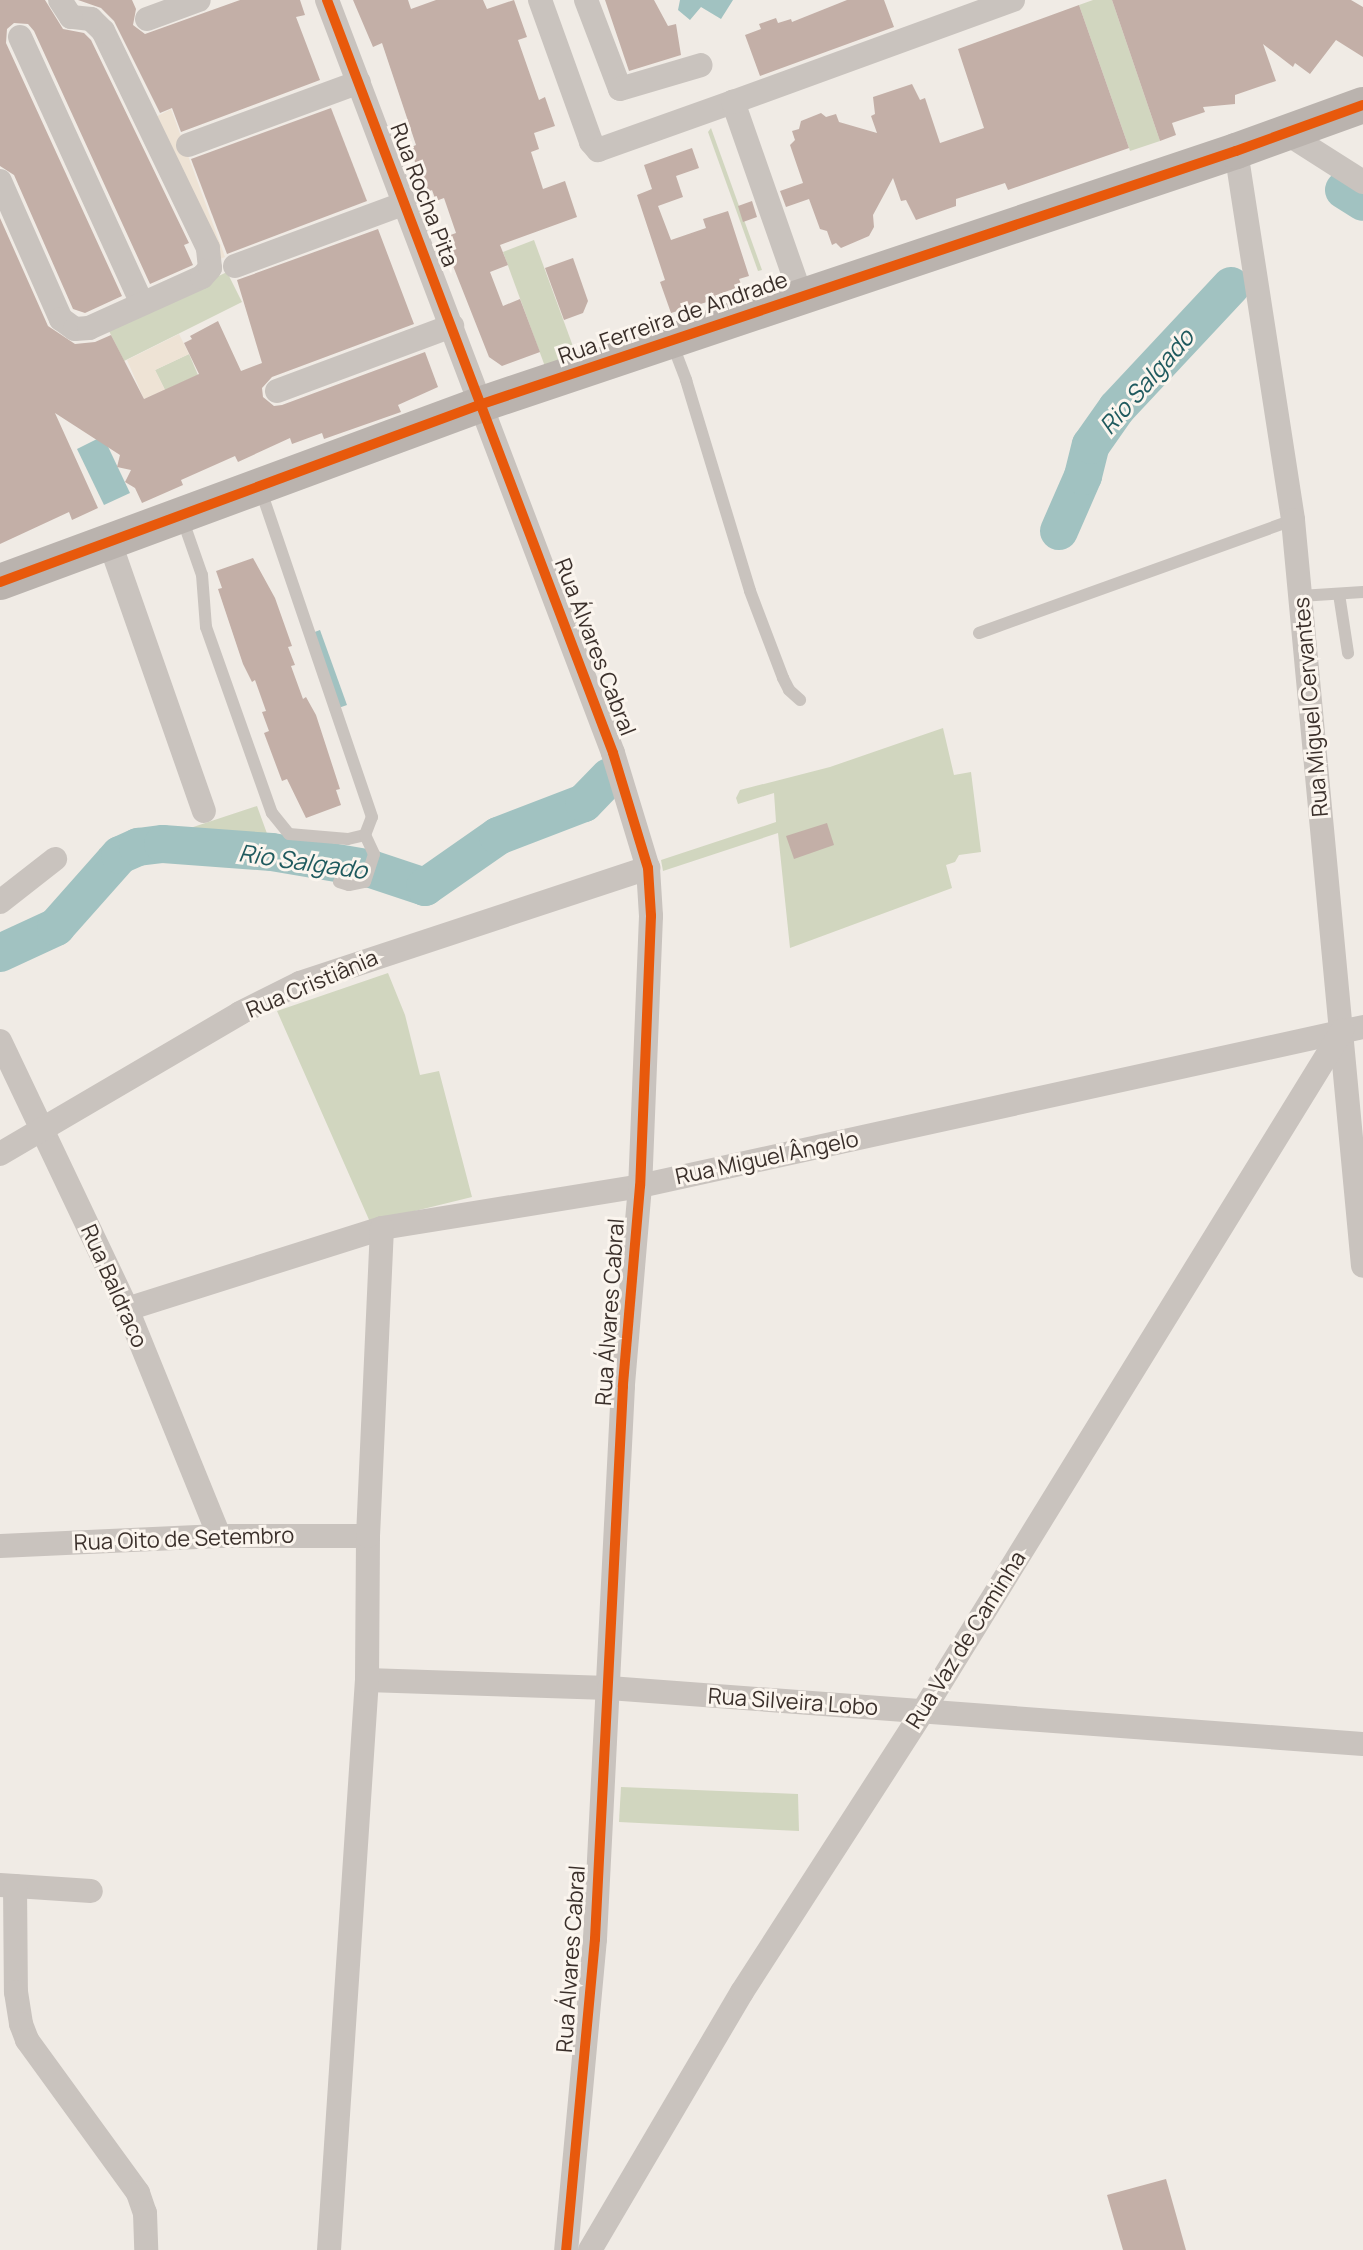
<!DOCTYPE html>
<meta charset="utf-8">
<style>
body{margin:0}
#map{position:relative;width:1363px;height:2250px;overflow:hidden;background:#f0ebe5;font-family:Manrope,sans-serif}
div>[style]{position:absolute}
[style*='--x']{left:calc(var(--x)*1px);top:calc(var(--y)*1px);width:calc(var(--w)*1px);rotate:calc(var(--a)*1deg)}
.green>*{inset:0;background:#d1d6bf}
.plaza>*{inset:0;background:#eee3d5}
.water>*{inset:0;background:#a1c2c1}
.river>*{height:38px;margin:-19px;padding:0 19px;transform-origin:19px;border-radius:19px;background:#a1c2c1}
.building>*{inset:0;background:#c3afa7}
.lane>*{height:12px;margin:-6px;padding:0 6px;transform-origin:6px;border-radius:6px;background:#c9c3be}
.street>*{height:24px;margin:-12px;padding:0 12px;transform-origin:12px;border-radius:12px;background:#c9c3be}
.secondary>*{height:36px;margin:-18px;padding:0 18px;transform-origin:18px;border-radius:18px;background:#bab3ae}
.cycleway>*{height:10px;margin:-5px;padding:0 5px;transform-origin:5px;border-radius:5px;background:#e8590c}
span{translate:-50% -50%;white-space:nowrap;text-align:center;line-height:1.15;-webkit-text-stroke:6px #fbf5ee;paint-order:stroke}
.street-label{font-size:22px;color:#3b302b}
.water-label{font-size:24px;color:#1f5a5e;font-style:italic}
</style>
<div id="map">
<div class="green">
<i style="clip-path:polygon(1093px 0,1112px 0,1160px 141px,1130px 151px,1129px 148px,1079px 5px)"></i>
<i style="clip-path:polygon(711px 128px,762px 270px,758px 271px,708px 132px)"></i>
<i style="clip-path:polygon(534px 240px,578px 360px,547px 372px,503px 252px)"></i>
<i style="clip-path:polygon(227px 272px,242px 302px,124px 361px,108px 329px)"></i>
<i style="clip-path:polygon(189px 354px,198px 375px,165px 390px,155px 370px)"></i>
<i style="clip-path:polygon(943px 728px,954px 775px,971px 772px,981px 852px,959px 855px,955px 862px,946px 865px,952px 888px,790px 948px,778px 833px,663px 871px,661px 860px,776px 822px,774px 793px,738px 804px,736px 798px,740px 790px,830px 767px)"></i>
<i style="clip-path:polygon(257px 806px,277px 861px,253px 858px,207px 863px,203px 856px,133px 855px,122px 860px,112px 873px,115px 881px,84px 908px,68px 930px,66px 927px,11px 954px,12px 958px,0 964px,0 947px,36px 928px,40px 932px,59px 919px,57px 914px,104px 863px,99px 849px,160px 832px,163px 837px)"></i>
<i style="clip-path:polygon(388px 973px,405px 1015px,420px 1075px,439px 1071px,472px 1197px,370px 1222px,277px 1011px)"></i>
<i style="clip-path:polygon(621px 1787px,798px 1794px,799px 1831px,619px 1822px)"></i>
</div>
<div class="plaza">
<i style="clip-path:polygon(171px 109px,225px 257px,215px 261px,150px 120px)"></i>
<i style="clip-path:polygon(179px 334px,189px 354px,155px 370px,165px 390px,144px 399px,127px 360px)"></i>
</div>
<div class="water">
<i style="clip-path:polygon(680px 0,733px 0,721px 19px,701px 7px,690px 20px,678px 10px)"></i>
<i style="clip-path:polygon(103px 436px,130px 493px,104px 505px,77px 449px)"></i>
<i style="clip-path:polygon(320px 630px,347px 705px,330px 711px,312px 633px)"></i>
</div>
<div class="river">
<i style="--x:1344;--y:190;--w:22;--a:32"></i>
<i style="--x:1059;--y:531;--w:60;--a:-66.4"></i>
<i style="--x:1083;--y:476;--w:32;--a:-76"></i>
<i style="--x:1091;--y:445;--w:45;--a:-54.9"></i>
<i style="--x:1117;--y:408;--w:167;--a:-46.9"></i>
<i style="--x:0;--y:953;--w:62;--a:-24.9"></i>
<i style="--x:56;--y:927;--w:96;--a:-48.4"></i>
<i style="--x:120;--y:855;--w:20;--a:-24"></i>
<i style="--x:138;--y:847;--w:25;--a:-7"></i>
<i style="--x:163;--y:844;--w:109;--a:4.2"></i>
<i style="--x:272;--y:852;--w:100;--a:9.7"></i>
<i style="--x:371;--y:869;--w:57;--a:18.4"></i>
<i style="--x:425;--y:887;--w:89;--a:-34.9"></i>
<i style="--x:498;--y:836;--w:92;--a:-21"></i>
<i style="--x:584;--y:803;--w:36;--a:-46"></i>
</div>
<div class="building">
<i style="clip-path:polygon(0 0,45px 0,63px 29px,84px 33px,91px 40px,189px 243px,184px 245px,193px 265px,150px 284px,34px 31px,28px 24px,14px 23px,7px 29px,6px 43px,122px 296px,85px 313px,73px 309px,14px 175px,0 166px)"></i>
<i style="clip-path:polygon(78px 0,132px 0,136px 9px,133px 25px,145px 34px,240px 0,300px 0,305px 15px,296px 17px,320px 80px,181px 132px,172px 108px,160px 113px,114px 21px,101px 8px)"></i>
<i style="clip-path:polygon(353px 0,408px 0,411px 9px,436px 0,483px 0,487px 9px,514px 0,527px 37px,518px 40px,539px 100px,545px 97px,555px 126px,534px 133px,539px 149px,531px 152px,543px 189px,565px 181px,577px 217px,500px 245px,508px 265px,490px 272px,503px 306px,520px 299px,540px 352px,502px 366px,489px 357px,442px 238px,456px 233px,444px 198px,436px 201px,432px 190px,428px 192px,409px 148px,416px 145px,382px 43px,373px 47px)"></i>
<i style="clip-path:polygon(605px 0,654px 0,668px 26px,676px 24px,681px 55px,629px 71px)"></i>
<i style="clip-path:polygon(847px 0,884px 0,894px 27px,760px 76px,745px 35px,761px 29px,759px 24px,776px 18px,778px 23px,791px 19px,792px 22px)"></i>
<i style="clip-path:polygon(1112px 0,1351px 0,1363px 7px,1363px 57px,1336px 40px,1310px 74px,1295px 63px,1293px 67px,1263px 44px,1276px 81px,1235px 95px,1235px 104px,1203px 107px,1205px 112px,1172px 123px,1176px 135px,1160px 141px)"></i>
<i style="clip-path:polygon(1079px 5px,1129px 148px,1008px 190px,1005px 183px,956px 199px,956px 206px,916px 220px,906px 200px,901px 201px,893px 178px,873px 215px,874px 227px,869px 236px,841px 248px,836px 243px,832px 245px,827px 231px,820px 229px,809px 199px,786px 207px,780px 191px,803px 183px,790px 145px,795px 140px,792px 131px,799px 129px,801px 121px,821px 113px,826px 117px,836px 114px,839px 122px,877px 133px,871px 116px,875px 114px,873px 97px,912px 84px,920px 100px,925px 98px,940px 143px,984px 128px,958px 49px)"></i>
<i style="clip-path:polygon(331px 108px,367px 201px,227px 254px,191px 159px)"></i>
<i style="clip-path:polygon(692px 148px,699px 168px,676px 176px,683px 197px,658px 206px,671px 240px,706px 228px,703px 219px,728px 211px,749px 276px,739px 279px,742px 286px,719px 294px,720px 298px,671px 313px,660px 282px,665px 280px,637px 195px,652px 189px,644px 165px)"></i>
<i style="clip-path:polygon(752px 201px,757px 217px,743px 222px,738px 206px)"></i>
<i style="clip-path:polygon(0 218px,48px 326px,75px 344px,95px 342px,111px 335px,144px 399px,199px 374px,184px 343px,192px 339px,190px 336px,218px 321px,241px 371px,262px 363px,237px 280px,378px 229px,414px 324px,272px 377px,262px 388px,263px 397px,274px 406px,282px 405px,425px 352px,438px 387px,398px 405px,401px 412px,324px 439px,322px 433px,292px 444px,290px 438px,238px 462px,235px 456px,181px 480px,183px 485px,142px 503px,135px 488px,125px 482px,131px 470px,117px 467px,120px 455px,55px 413px,98px 508px,72px 520px,69px 512px,0 544px)"></i>
<i style="clip-path:polygon(573px 258px,588px 301px,583px 313px,564px 320px,545px 268px)"></i>
<i style="clip-path:polygon(253px 558px,275px 598px,292px 646px,288px 647px,295px 665px,291px 666px,303px 699px,306px 697px,316px 715px,340px 789px,336px 790px,341px 805px,306px 818px,287px 779px,282px 781px,264px 733px,269px 731px,262px 712px,266px 711px,255px 680px,252px 682px,243px 664px,218px 589px,222px 588px,216px 571px)"></i>
<i style="clip-path:polygon(827px 823px,834px 845px,794px 859px,786px 836px)"></i>
<i style="clip-path:polygon(1166px 2179px,1186px 2250px,1123px 2250px,1107px 2195px)"></i>
</div>
<div class="lane">
<i style="--x:672;--y:343;--w:40;--a:69"></i>
<i style="--x:686;--y:380;--w:220;--a:73.1"></i>
<i style="--x:750;--y:591;--w:93;--a:69.2"></i>
<i style="--x:783;--y:678;--w:13;--a:63"></i>
<i style="--x:789;--y:690;--w:15;--a:42"></i>
<i style="--x:182;--y:518;--w:60;--a:70.7"></i>
<i style="--x:202;--y:575;--w:52;--a:85.6"></i>
<i style="--x:206;--y:627;--w:197;--a:70.5"></i>
<i style="--x:272;--y:813;--w:27;--a:51"></i>
<i style="--x:289;--y:834;--w:59;--a:4.8"></i>
<i style="--x:348;--y:839;--w:17;--a:-13"></i>
<i style="--x:365;--y:835;--w:19;--a:-69"></i>
<i style="--x:372;--y:817;--w:348;--a:-108.8"></i>
<i style="--x:1339;--y:594;--w:60;--a:81.3"></i>
<i style="--x:1300;--y:596;--w:63;--a:-3.6"></i>
<i style="--x:979;--y:633;--w:334;--a:-19.8"></i>
<i style="--x:339;--y:882;--w:10;--a:17"></i>
<i style="--x:349;--y:885;--w:16;--a:-11"></i>
<i style="--x:365;--y:882;--w:29;--a:-72"></i>
<i style="--x:374;--y:854;--w:21;--a:-115"></i>
</div>
<div class="street">
<i style="--x:327;--y:0;--w:805;--a:69.2"></i>
<i style="--x:613;--y:753;--w:120;--a:73.1"></i>
<i style="--x:648;--y:868;--w:48;--a:86.4"></i>
<i style="--x:651;--y:916;--w:270;--a:92.3"></i>
<i style="--x:640;--y:1186;--w:201;--a:94.9"></i>
<i style="--x:623;--y:1386;--w:554;--a:92.9"></i>
<i style="--x:595;--y:1939;--w:312;--a:95.3"></i>
<i style="--x:540;--y:0;--w:151;--a:70.2"></i>
<i style="--x:591;--y:142;--w:11;--a:49"></i>
<i style="--x:598;--y:150;--w:143;--a:-19.6"></i>
<i style="--x:586;--y:0;--w:95;--a:69.1"></i>
<i style="--x:620;--y:89;--w:84;--a:-16.5"></i>
<i style="--x:147;--y:19;--w:55;--a:-20.1"></i>
<i style="--x:20;--y:37;--w:293;--a:65.4"></i>
<i style="--x:1286;--y:133;--w:91;--a:32.5"></i>
<i style="--x:188;--y:145;--w:182;--a:-20.2"></i>
<i style="--x:1236;--y:151;--w:373;--a:81.2"></i>
<i style="--x:1293;--y:520;--w:749;--a:84.64"></i>
<i style="--x:0;--y:181;--w:151;--a:66.2"></i>
<i style="--x:61;--y:319;--w:17;--a:36"></i>
<i style="--x:75;--y:329;--w:14;--a:-4"></i>
<i style="--x:89;--y:328;--w:124;--a:-24.3"></i>
<i style="--x:202;--y:277;--w:12;--a:-48"></i>
<i style="--x:210;--y:268;--w:20;--a:-96"></i>
<i style="--x:208;--y:248;--w:241;--a:-115.8"></i>
<i style="--x:103;--y:31;--w:17;--a:-135"></i>
<i style="--x:91;--y:19;--w:20;--a:-174"></i>
<i style="--x:71;--y:17;--w:20;--a:-123"></i>
<i style="--x:235;--y:266;--w:181;--a:-20.3"></i>
<i style="--x:801;--y:296;--w:206;--a:-109.3"></i>
<i style="--x:733;--y:102;--w:298;--a:-20"></i>
<i style="--x:277;--y:391;--w:187;--a:-20.4"></i>
<i style="--x:110;--y:543;--w:284;--a:70.7"></i>
<i style="--x:0;--y:902;--w:70;--a:-38"></i>
<i style="--x:0;--y:1041;--w:297;--a:64.6"></i>
<i style="--x:127;--y:1309;--w:245;--a:67.9"></i>
<i style="--x:0;--y:1154;--w:278;--a:-30.4"></i>
<i style="--x:240;--y:1013;--w:67;--a:-26.6"></i>
<i style="--x:300;--y:983;--w:367;--a:-18.3"></i>
<i style="--x:127;--y:1309;--w:268;--a:-17.6"></i>
<i style="--x:382;--y:1228;--w:261;--a:-9.2"></i>
<i style="--x:640;--y:1186;--w:740;--a:-12.4"></i>
<i style="--x:0;--y:1546;--w:219;--a:-2.6"></i>
<i style="--x:219;--y:1536;--w:149;--a:0"></i>
<i style="--x:367;--y:1680;--w:242;--a:1.9"></i>
<i style="--x:609;--y:1688;--w:756;--a:4.25"></i>
<i style="--x:0;--y:1885;--w:91;--a:3.8"></i>
<i style="--x:15;--y:1886;--w:106;--a:89.5"></i>
<i style="--x:16;--y:1992;--w:32;--a:81"></i>
<i style="--x:21;--y:2024;--w:17;--a:69"></i>
<i style="--x:27;--y:2040;--w:189;--a:54"></i>
<i style="--x:138;--y:2193;--w:21;--a:71"></i>
<i style="--x:145;--y:2213;--w:37;--a:88"></i>
<i style="--x:329;--y:2250;--w:571;--a:-86.19"></i>
<i style="--x:367;--y:1680;--w:144;--a:-89.6"></i>
<i style="--x:368;--y:1536;--w:308;--a:-87.4"></i>
<i style="--x:590;--y:2250;--w:299;--a:-59.5"></i>
<i style="--x:742;--y:1992;--w:334;--a:-57.2"></i>
<i style="--x:923;--y:1711;--w:799;--a:-58.36"></i>
</div>
<div class="secondary">
<i style="--x:0;--y:582;--w:514;--a:-20.27"></i>
<i style="--x:482;--y:404;--w:795;--a:-18.55"></i>
<i style="--x:1236;--y:151;--w:135;--a:-19.9"></i>
</div>
<div class="cycleway">
<i style="--x:327;--y:0;--w:805;--a:69.2"></i>
<i style="--x:613;--y:753;--w:120;--a:73.1"></i>
<i style="--x:648;--y:868;--w:48;--a:86.4"></i>
<i style="--x:651;--y:916;--w:270;--a:92.3"></i>
<i style="--x:640;--y:1186;--w:201;--a:94.9"></i>
<i style="--x:623;--y:1386;--w:554;--a:92.9"></i>
<i style="--x:595;--y:1939;--w:312;--a:95.3"></i>
<i style="--x:0;--y:582;--w:514;--a:-20.27"></i>
<i style="--x:482;--y:404;--w:795;--a:-18.55"></i>
<i style="--x:1236;--y:151;--w:135;--a:-19.9"></i>
</div>
<div class="street-label">
<span style="left:424px;top:195px;rotate:69deg">Rua Rocha Pita</span>
<span style="left:673px;top:318px;rotate:-19deg">Rua Ferreira de Andrade</span>
<span style="left:595px;top:647px;rotate:69deg">Rua Álvares Cabral</span>
<span style="left:1311px;top:707px;rotate:-95deg">Rua Miguel Cervantes</span>
<span style="left:312px;top:984px;rotate:-23deg">Rua Cristiânia</span>
<span style="left:767px;top:1158px;rotate:-12deg">Rua Miguel Ângelo</span>
<span style="left:114px;top:1286px;rotate:66deg">Rua Baldraco</span>
<span style="left:610px;top:1312px;rotate:-86deg">Rua Álvares Cabral</span>
<span style="left:184px;top:1539px;rotate:-2deg">Rua Oito de Setembro</span>
<span style="left:966px;top:1640px;rotate:-58deg">Rua Vaz de Caminha</span>
<span style="left:793px;top:1702px;rotate:4deg">Rua Silveira Lobo</span>
<span style="left:571px;top:1959px;rotate:-86deg">Rua Álvares Cabral</span>
</div>
<div class="water-label">
<span style="left:1146px;top:381px;rotate:-49deg">Rio Salgado</span>
<span style="left:303px;top:861px;rotate:8deg">Rio Salgado</span>
</div>
</div>
